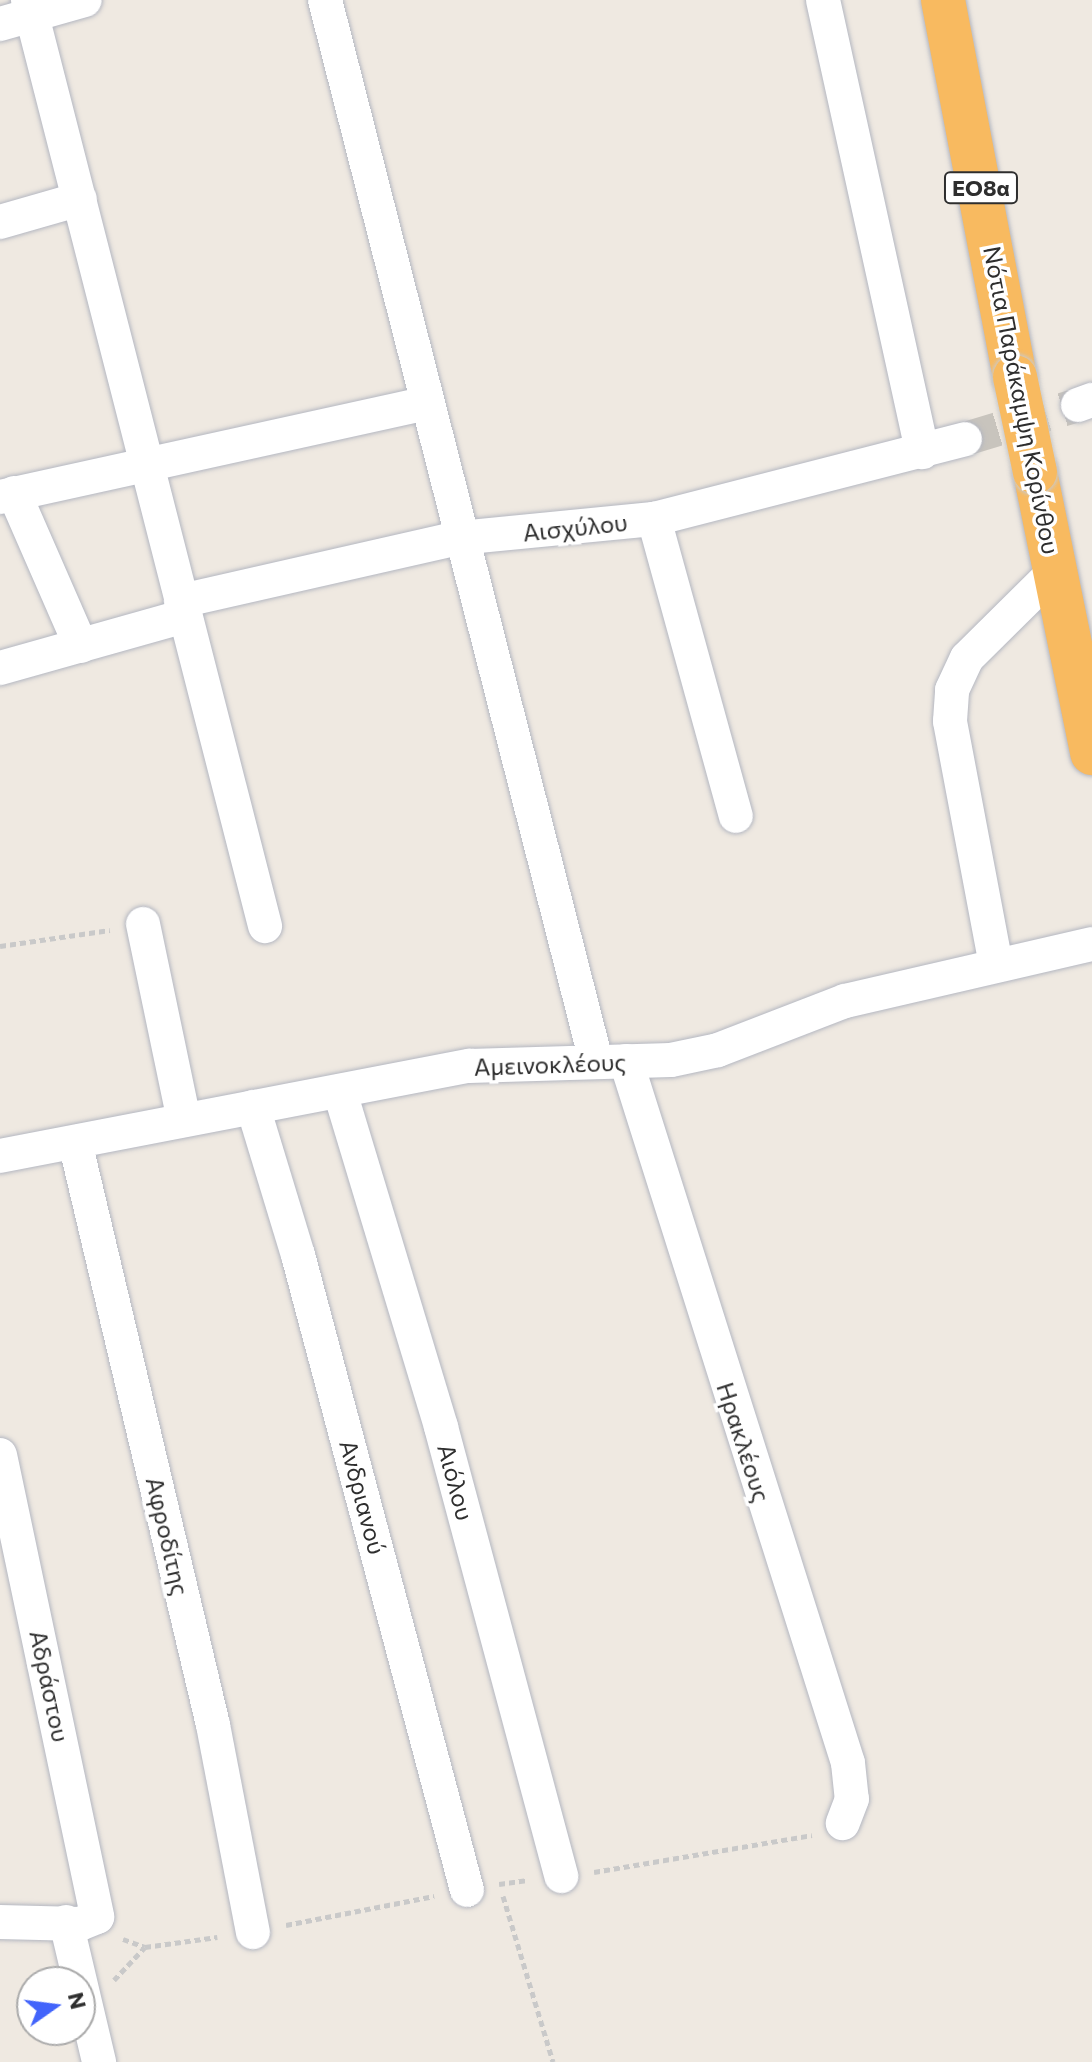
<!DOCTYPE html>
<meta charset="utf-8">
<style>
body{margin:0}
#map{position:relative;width:1092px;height:2062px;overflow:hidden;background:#efe9e1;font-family:Commissioner,sans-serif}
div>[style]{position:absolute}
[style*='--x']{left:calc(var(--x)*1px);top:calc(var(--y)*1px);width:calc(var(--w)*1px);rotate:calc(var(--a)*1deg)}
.minor-tunnel>*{height:34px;margin-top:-17px;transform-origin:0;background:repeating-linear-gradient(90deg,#c8c4bd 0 34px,transparent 0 51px)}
.path>*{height:5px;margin-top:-2.5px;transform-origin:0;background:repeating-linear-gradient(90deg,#c9c9c9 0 6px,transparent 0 10px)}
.roads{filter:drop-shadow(0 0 2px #b4b7c1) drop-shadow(0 0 2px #b4b7c1)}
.minor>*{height:34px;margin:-17px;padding:0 17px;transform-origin:17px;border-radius:17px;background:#fff}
.trunk>*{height:44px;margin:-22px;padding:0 22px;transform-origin:22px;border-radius:22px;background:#f8ba60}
.bridges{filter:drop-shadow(0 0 2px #c9c9c9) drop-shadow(0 0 2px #c9c9c9)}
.trunk-bridge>*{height:44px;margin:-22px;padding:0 22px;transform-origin:22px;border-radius:22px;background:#f8ba60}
span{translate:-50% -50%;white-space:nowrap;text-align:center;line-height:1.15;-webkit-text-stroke:7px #fff;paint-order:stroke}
.shield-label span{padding:2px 6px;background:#fff;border:2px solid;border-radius:6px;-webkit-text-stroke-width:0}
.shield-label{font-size:22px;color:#2e2e2e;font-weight:700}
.street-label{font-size:24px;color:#2e2e2e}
.north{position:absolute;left:16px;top:1966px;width:80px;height:80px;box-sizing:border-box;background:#fff;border:2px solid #ababab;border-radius:50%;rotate:76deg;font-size:22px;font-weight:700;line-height:32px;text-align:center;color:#2e2e2e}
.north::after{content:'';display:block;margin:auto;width:28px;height:36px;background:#4264fb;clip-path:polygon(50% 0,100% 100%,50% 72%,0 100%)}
</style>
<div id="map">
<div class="minor-tunnel">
<i style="--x:965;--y:439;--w:118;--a:-16.7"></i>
</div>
<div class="path">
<i style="--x:0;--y:946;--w:111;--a:-8.3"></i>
<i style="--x:594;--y:1872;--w:221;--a:-9.6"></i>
<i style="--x:499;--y:1884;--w:29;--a:-8"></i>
<i style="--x:503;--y:1896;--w:173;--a:73.2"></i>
<i style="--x:286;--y:1925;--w:151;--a:-11.1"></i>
<i style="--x:123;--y:1939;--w:23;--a:20"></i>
<i style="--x:114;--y:1980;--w:45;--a:-46.8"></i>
<i style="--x:145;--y:1947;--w:73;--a:-7.9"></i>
</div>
<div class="roads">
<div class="minor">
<i style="--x:28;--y:0;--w:956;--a:75.64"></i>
<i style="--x:325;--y:0;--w:1095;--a:75.67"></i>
<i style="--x:823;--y:0;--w:463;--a:77.6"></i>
<i style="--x:0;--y:24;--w:88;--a:-15.8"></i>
<i style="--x:0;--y:222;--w:83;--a:-16"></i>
<i style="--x:1078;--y:405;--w:15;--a:-20"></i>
<i style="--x:14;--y:493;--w:167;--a:66.4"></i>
<i style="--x:0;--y:497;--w:437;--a:-12.4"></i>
<i style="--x:654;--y:519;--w:308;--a:74.6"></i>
<i style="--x:181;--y:601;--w:285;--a:-12.8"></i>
<i style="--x:459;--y:538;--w:196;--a:-5.6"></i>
<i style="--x:654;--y:519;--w:321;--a:-14.4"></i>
<i style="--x:0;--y:668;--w:192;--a:-15.7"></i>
<i style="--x:143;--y:924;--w:200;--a:78.2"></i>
<i style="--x:996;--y:965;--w:248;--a:-100.7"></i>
<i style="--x:950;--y:721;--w:31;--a:-86"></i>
<i style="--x:952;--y:690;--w:35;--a:-65"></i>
<i style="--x:967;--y:658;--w:124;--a:-44.7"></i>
<i style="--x:626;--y:1061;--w:736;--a:72.45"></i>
<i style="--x:848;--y:1763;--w:36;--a:84"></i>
<i style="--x:852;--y:1799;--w:26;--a:111"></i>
<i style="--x:340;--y:1092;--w:350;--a:73.2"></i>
<i style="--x:441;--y:1427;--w:465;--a:75"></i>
<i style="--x:253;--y:1107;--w:155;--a:73.1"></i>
<i style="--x:298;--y:1255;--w:657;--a:75.1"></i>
<i style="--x:75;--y:1142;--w:599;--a:76.68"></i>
<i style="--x:213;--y:1725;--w:211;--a:79.1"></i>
<i style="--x:0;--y:1156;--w:478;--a:-10.9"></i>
<i style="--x:469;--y:1066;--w:202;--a:-1.7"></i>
<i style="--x:671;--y:1060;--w:48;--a:-12"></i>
<i style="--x:718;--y:1050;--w:136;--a:-21.1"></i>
<i style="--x:845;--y:1001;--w:253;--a:-13"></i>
<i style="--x:0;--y:1455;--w:472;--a:78.1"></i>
<i style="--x:97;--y:1917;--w:18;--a:158"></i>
<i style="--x:80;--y:1924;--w:80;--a:-178.6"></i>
<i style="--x:66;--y:1922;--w:144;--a:76.7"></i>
</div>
<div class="trunk">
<i style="--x:943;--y:0;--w:384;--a:79.2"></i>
<i style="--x:1035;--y:472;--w:287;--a:78.5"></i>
</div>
</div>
<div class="bridges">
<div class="trunk-bridge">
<i style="--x:1015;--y:377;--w:97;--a:78.1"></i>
</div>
</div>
<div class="shield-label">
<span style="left:981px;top:188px">ΕΟ8α</span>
</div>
<div class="street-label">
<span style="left:1022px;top:400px;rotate:79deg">Νότια Παράκαμψη Κορίνθου</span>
<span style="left:575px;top:527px;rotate:-6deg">Αισχύλου</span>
<span style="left:550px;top:1064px;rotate:-2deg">Αμεινοκλέους</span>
<span style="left:744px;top:1442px;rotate:72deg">Ηρακλέους</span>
<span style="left:456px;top:1482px;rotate:75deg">Αιόλου</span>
<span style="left:363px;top:1497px;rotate:75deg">Ανδριανού</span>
<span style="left:168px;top:1536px;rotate:77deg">Αφροδίτης</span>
<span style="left:50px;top:1686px;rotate:78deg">Αδράστου</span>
</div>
<div class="north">N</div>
</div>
